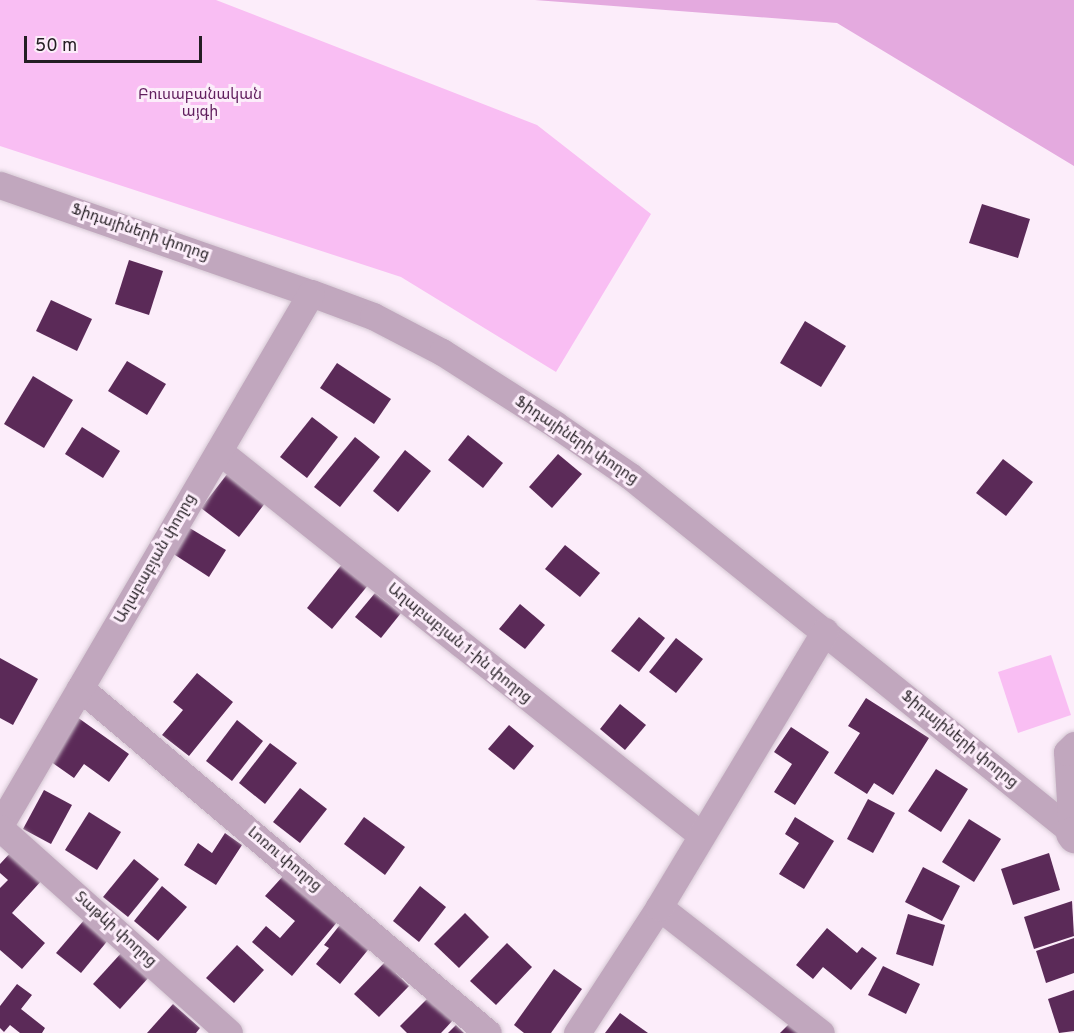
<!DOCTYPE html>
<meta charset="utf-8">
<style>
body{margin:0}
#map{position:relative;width:1074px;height:1033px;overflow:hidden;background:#fcedfa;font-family:Overpass,"Noto Sans Armenian",sans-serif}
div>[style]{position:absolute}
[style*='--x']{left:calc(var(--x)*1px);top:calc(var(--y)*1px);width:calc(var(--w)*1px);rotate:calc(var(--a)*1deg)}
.green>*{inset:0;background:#f9bef3}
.forest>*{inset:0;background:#e4aadf}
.building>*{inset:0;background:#5b2a58}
.roads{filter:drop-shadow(0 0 2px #d5c8d3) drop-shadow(0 0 2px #d5c8d3)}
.minor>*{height:27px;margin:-13.5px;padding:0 13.5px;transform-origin:13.5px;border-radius:13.5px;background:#c1a7be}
.tertiary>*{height:33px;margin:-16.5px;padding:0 16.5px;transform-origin:16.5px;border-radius:16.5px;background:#c1a7be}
span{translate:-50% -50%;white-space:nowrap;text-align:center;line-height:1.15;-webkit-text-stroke:6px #fcedfa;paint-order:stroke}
.park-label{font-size:15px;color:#601e5d}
.street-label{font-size:15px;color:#241e23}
.scale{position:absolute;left:24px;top:36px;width:178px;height:27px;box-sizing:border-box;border:3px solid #241e23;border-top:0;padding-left:8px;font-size:18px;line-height:21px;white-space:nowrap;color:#241e23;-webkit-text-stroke:4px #fcedfa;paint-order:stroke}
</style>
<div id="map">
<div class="green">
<i style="clip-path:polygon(0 0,216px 0,537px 125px,651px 214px,556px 372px,401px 277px,0 146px)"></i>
<i style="clip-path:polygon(1051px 655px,1071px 715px,1018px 733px,998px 672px)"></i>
</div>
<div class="forest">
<i style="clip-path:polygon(535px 0,1074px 0,1074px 166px,837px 23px)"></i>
</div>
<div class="building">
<i style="clip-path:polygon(982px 204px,1030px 219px,1018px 258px,969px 243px)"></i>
<i style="clip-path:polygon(129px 260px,163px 271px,149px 315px,115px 304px)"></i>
<i style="clip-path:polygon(51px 300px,92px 319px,77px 351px,36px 331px)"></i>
<i style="clip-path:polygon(805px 321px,846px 346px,821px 387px,780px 363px)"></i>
<i style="clip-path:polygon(127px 361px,166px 384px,147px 415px,108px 391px)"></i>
<i style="clip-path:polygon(337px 363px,391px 399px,374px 424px,320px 388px)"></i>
<i style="clip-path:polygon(33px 376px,73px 400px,44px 448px,4px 424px)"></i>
<i style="clip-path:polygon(312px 417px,338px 437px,307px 478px,280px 457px)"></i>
<i style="clip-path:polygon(82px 427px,120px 451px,103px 478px,65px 454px)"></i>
<i style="clip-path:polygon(468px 435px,503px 463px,483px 488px,448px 460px)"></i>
<i style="clip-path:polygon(355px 437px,380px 457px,340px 507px,314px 487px)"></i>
<i style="clip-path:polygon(405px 450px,431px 471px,398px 512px,373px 491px)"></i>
<i style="clip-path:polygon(558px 454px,582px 474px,552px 508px,529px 487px)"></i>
<i style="clip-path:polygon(1003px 459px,1033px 482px,1006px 516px,976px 493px)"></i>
<i style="clip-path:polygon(231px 469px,269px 498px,239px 537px,201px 508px)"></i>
<i style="clip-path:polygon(188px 527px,226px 550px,209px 577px,172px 553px)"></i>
<i style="clip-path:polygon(565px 545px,600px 573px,580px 597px,545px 569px)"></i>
<i style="clip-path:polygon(343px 563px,369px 584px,332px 629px,307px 608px)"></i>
<i style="clip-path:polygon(375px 593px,401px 613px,381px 638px,355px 617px)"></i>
<i style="clip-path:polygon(520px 604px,545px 625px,525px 649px,499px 629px)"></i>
<i style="clip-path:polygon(639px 617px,665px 638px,639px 672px,611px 651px)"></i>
<i style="clip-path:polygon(676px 638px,703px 659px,676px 693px,649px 672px)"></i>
<i style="clip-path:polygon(0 658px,38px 679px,13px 725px,0 718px)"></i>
<i style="clip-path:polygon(197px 673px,233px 702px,189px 756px,162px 735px,183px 710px,173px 702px)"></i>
<i style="clip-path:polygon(866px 698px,929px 738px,893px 795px,874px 783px,867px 794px,834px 773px,860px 733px,848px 726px)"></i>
<i style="clip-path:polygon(620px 704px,646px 725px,625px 750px,600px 729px)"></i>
<i style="clip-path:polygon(77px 717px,129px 754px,109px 782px,84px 764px,74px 778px,47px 759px)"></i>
<i style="clip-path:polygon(237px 720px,263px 741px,232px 781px,206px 761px)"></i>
<i style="clip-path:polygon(509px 725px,534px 746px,514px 770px,488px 749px)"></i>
<i style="clip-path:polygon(791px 727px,829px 752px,795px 805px,774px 792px,792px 764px,774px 752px)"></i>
<i style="clip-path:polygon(270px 743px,297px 763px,265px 804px,239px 783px)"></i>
<i style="clip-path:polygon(936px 769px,968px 789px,941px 832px,908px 811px)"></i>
<i style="clip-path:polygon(300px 788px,327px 809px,300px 843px,273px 822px)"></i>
<i style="clip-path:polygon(44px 790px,72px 805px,51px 844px,23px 829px)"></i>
<i style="clip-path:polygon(868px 799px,895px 813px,873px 853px,847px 839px)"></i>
<i style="clip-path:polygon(89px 812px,121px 832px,97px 870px,65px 850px)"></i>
<i style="clip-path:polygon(364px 817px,405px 847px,385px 875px,344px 844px)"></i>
<i style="clip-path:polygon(795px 817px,834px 841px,804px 889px,779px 874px,799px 843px,785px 834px)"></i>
<i style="clip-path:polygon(969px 819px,1001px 839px,974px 882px,942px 862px)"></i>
<i style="clip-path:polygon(225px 833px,242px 845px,216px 885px,184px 865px,198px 843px,212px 853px)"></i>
<i style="clip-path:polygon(12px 851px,43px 879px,12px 913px,45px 943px,22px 969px,0 950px,0 888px,8px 880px,0 873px,0 864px)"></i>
<i style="clip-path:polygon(1049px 853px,1060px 890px,1013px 905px,1001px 869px)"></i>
<i style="clip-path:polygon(134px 859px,159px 879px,128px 917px,103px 897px)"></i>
<i style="clip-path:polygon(923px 867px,960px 886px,942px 921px,905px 902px)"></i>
<i style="clip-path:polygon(284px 875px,338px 921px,292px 976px,252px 942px,266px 926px,280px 938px,295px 921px,265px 896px)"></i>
<i style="clip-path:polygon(162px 886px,187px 907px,158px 941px,134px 921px)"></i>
<i style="clip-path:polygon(420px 886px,446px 907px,419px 942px,393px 921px)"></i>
<i style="clip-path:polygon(1072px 901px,1074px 936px,1034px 949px,1024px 917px)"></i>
<i style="clip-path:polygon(465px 913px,489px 937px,459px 968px,434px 944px)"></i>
<i style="clip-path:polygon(908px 914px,945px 925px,933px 966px,896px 954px)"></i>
<i style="clip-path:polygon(85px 919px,109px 939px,81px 973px,56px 953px)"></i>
<i style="clip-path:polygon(343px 921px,372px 945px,340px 984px,316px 964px,329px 948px,324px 945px)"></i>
<i style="clip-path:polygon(827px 928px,857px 953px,862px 947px,877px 958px,851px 990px,823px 967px,813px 979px,796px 965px)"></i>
<i style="clip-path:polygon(1074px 938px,1074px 973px,1046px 983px,1036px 951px)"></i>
<i style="clip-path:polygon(507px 943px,532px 967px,496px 1005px,470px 981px)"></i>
<i style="clip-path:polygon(237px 945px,264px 970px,234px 1003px,206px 978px)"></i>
<i style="clip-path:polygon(123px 951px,150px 976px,120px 1009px,93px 984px)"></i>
<i style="clip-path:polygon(385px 962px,409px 986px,379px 1017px,354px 994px)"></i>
<i style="clip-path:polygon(883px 966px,920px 984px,906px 1014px,868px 995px)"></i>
<i style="clip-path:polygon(554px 969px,582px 989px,551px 1033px,524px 1033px,514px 1025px)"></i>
<i style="clip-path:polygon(17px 984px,32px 995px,21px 1009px,45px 1028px,42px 1033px,20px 1033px,10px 1025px,4px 1032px,0 1028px,0 1006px)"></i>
<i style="clip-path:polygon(1074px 990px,1074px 1031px,1059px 1033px,1048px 999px)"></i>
<i style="clip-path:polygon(431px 995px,455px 1018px,441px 1033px,407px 1033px,400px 1026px)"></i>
<i style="clip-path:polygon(173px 1004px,200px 1028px,196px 1033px,147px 1033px)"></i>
<i style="clip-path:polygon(620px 1013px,648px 1033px,605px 1033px)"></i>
<i style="clip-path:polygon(791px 1022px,803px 1033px,780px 1033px)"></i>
<i style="clip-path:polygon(456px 1025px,464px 1033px,448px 1033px)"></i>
</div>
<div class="roads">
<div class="minor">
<i style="--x:0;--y:185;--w:329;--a:19.2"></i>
<i style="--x:311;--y:293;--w:66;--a:20.4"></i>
<i style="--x:373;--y:316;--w:78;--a:27.6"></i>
<i style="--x:442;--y:352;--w:135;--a:32.6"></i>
<i style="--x:556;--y:425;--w:90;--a:34.6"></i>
<i style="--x:630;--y:476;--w:570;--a:38.8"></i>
<i style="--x:219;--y:451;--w:616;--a:38.54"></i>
<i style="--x:80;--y:688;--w:534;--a:40.22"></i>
<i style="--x:0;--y:825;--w:616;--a:-59.69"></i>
<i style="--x:0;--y:828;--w:307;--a:41.8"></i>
<i style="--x:1072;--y:833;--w:81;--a:-93.5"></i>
<i style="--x:1067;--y:752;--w:10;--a:-45"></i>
<i style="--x:659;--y:907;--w:205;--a:37.9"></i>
<i style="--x:577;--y:1033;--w:150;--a:-56.9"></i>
<i style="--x:659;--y:907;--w:322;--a:-59"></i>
</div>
<div class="tertiary">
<i style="--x:1072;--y:833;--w:4;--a:56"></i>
</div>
</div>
<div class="park-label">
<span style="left:200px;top:104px">Բուսաբանական<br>այգի</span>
</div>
<div class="street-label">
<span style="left:140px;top:233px;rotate:19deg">Ֆիդայիների փողոց</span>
<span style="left:576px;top:441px;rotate:34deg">Ֆիդայիների փողոց</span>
<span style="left:156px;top:559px;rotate:-60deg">Աղաբաբյան փողոց</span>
<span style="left:459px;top:644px;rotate:39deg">Աղաբաբյան 1-ին փողոց</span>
<span style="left:959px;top:740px;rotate:39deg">Ֆիդայիների փողոց</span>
<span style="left:284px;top:860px;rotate:40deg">Լոռու փողոց</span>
<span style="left:115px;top:930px;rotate:42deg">Տաթևի փողոց</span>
</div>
<div class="scale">50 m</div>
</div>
